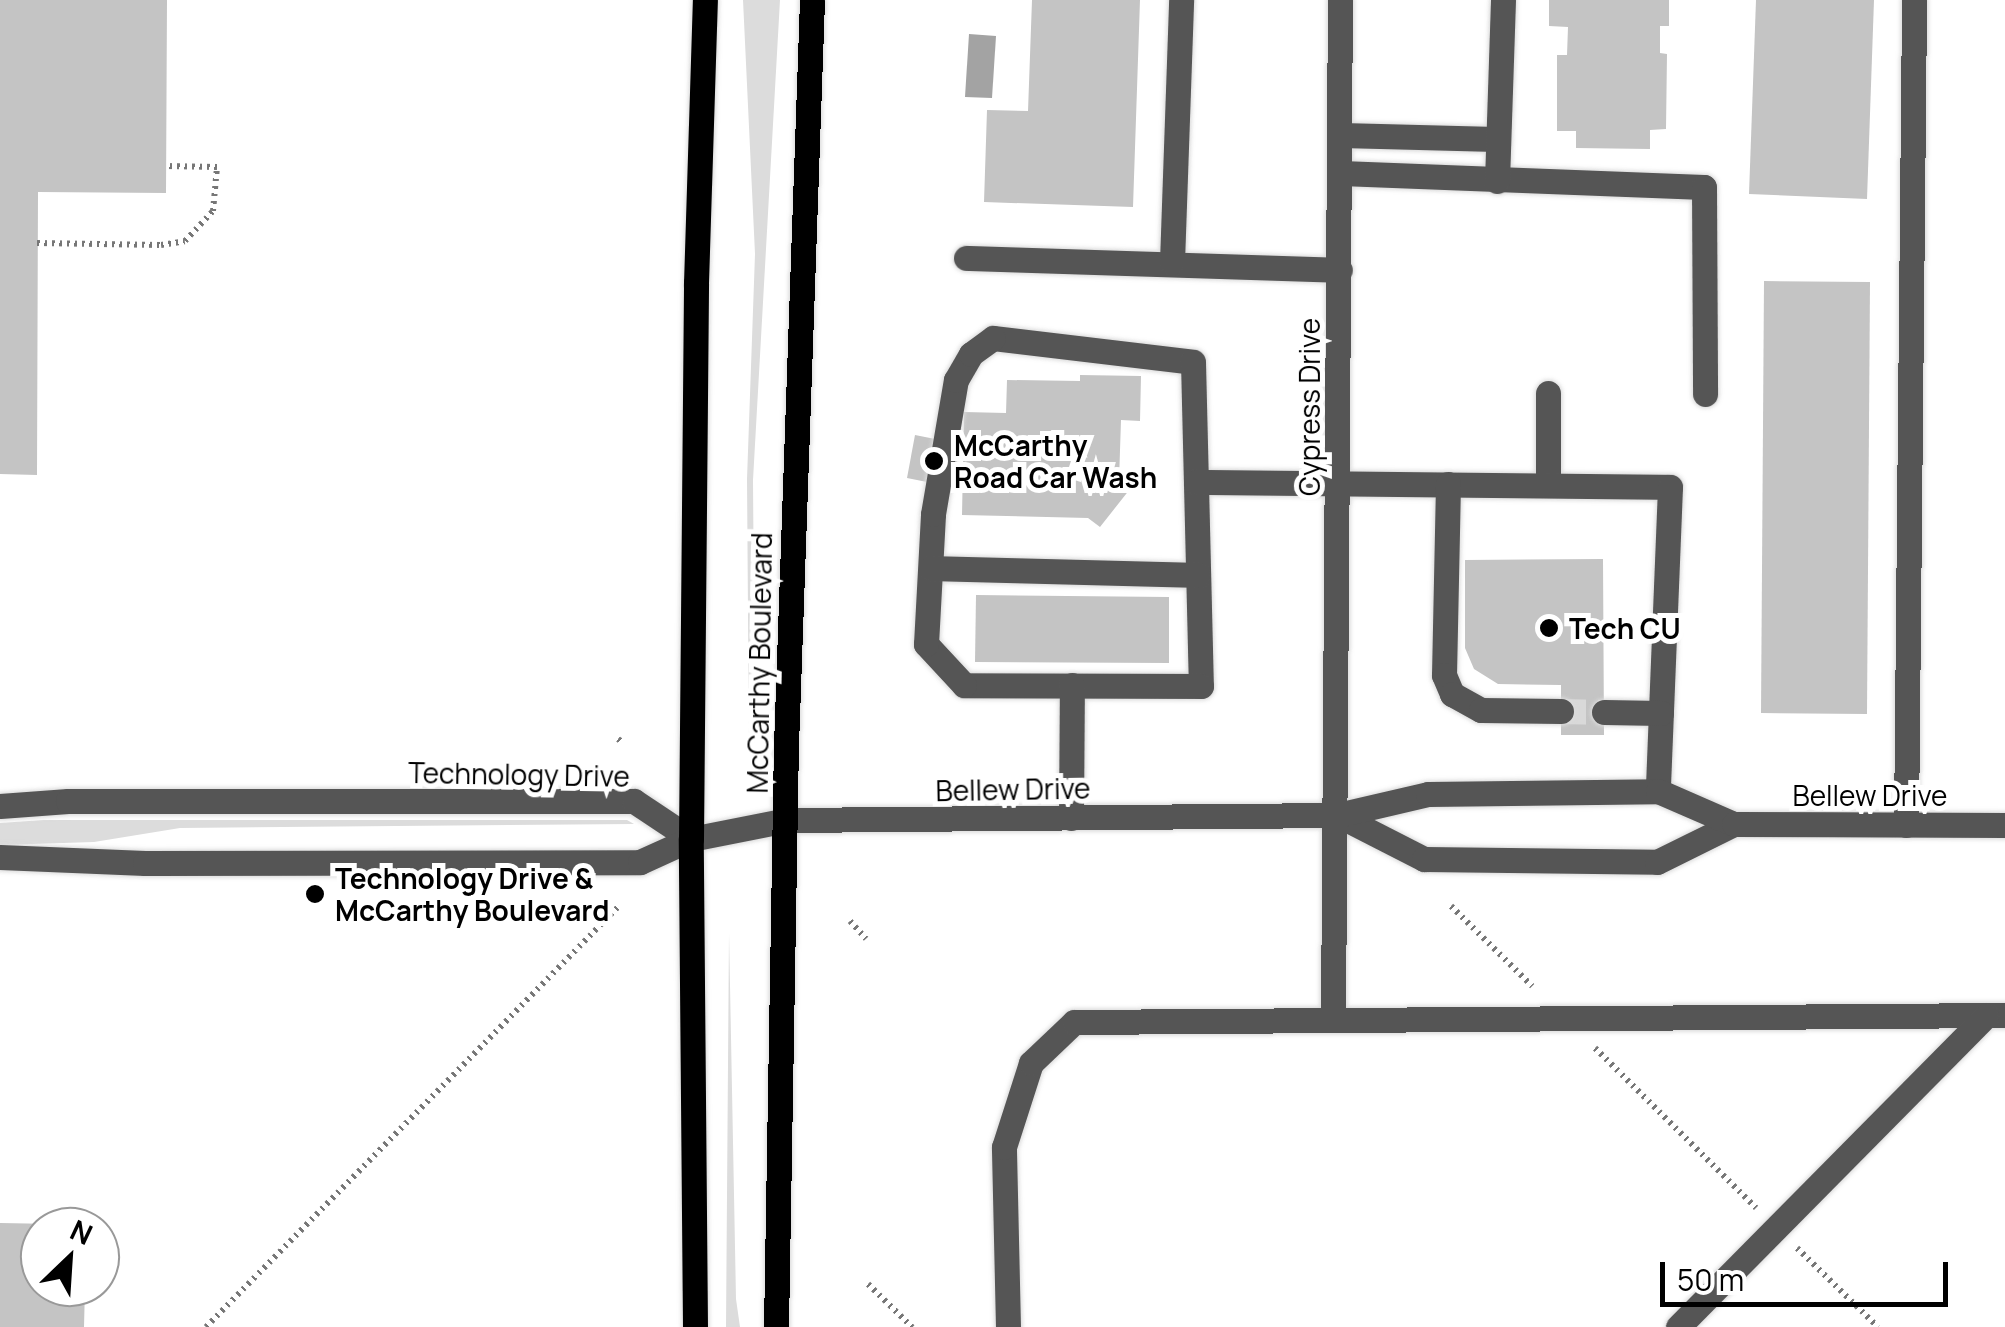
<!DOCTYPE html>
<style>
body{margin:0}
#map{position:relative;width:2005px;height:1327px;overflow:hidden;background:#fff;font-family:Manrope,sans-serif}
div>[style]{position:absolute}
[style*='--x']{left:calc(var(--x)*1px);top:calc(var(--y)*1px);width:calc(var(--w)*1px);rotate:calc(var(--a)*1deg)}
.green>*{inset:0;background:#dcdcdc}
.water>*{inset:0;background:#a3a3a3}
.building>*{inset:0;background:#c4c4c4}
.minor-tunnel>*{height:25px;margin-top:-12.5px;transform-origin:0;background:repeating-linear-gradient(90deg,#d9d9d9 0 25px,transparent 0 37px)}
.path>*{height:6px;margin-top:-3px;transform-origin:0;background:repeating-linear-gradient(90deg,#777 0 2.5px,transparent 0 7.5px)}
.roads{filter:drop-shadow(0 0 2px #dbdbdb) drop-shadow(0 0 2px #dbdbdb)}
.minor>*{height:25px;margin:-12.5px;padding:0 12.5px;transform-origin:12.5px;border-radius:12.5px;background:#555}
.major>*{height:25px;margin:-12.5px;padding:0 12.5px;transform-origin:12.5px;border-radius:12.5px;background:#000}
.dots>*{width:28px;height:28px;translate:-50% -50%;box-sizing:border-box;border:5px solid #fff;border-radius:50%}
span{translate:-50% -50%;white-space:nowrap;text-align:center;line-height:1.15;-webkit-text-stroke:10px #fff;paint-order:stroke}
.street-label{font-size:28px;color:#000}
.poi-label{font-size:28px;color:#000;font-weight:700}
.left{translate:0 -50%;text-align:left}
.north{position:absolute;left:20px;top:1207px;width:100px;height:100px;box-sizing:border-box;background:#fff;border:2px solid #999;border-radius:50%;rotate:25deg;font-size:28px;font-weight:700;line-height:40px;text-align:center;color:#000}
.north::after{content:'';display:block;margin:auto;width:35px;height:45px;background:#000;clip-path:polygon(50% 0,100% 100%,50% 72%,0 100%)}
.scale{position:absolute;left:1660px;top:1262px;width:288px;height:45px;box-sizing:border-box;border:5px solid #000;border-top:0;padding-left:12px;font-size:30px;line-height:35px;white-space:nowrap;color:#000;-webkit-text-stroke:8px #fff;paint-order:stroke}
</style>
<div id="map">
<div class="green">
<i style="clip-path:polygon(743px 0,780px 0,753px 480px,755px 742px,749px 748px,747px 479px,755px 254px)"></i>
<i style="clip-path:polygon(44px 820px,627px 820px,634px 824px,180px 828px,94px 842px,0 845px,0 823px)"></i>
<i style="clip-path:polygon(729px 932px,736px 1299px,740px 1327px,726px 1327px)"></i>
</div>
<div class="water">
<i style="clip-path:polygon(969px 34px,996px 36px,992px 98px,965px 97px)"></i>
</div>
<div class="building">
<i style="clip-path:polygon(0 0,167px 0,166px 193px,38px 192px,37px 475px,0 474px)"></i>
<i style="clip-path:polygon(1032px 0,1140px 0,1133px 207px,984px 202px,987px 110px,1028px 111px)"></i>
<i style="clip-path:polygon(1549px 0,1669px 0,1669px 26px,1660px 26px,1660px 53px,1667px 54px,1666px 129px,1650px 130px,1650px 149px,1576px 148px,1576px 131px,1557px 131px,1557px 55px,1567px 55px,1568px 27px,1549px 26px)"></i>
<i style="clip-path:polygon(1756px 0,1874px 0,1867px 199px,1749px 194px)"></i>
<i style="clip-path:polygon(1764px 281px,1870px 282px,1867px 714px,1761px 713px)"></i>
<i style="clip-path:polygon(1080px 375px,1141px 376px,1140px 421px,1121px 420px,1119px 481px,1130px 489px,1100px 527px,1088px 518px,962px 515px,964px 412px,1006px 413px,1007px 380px,1080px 381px)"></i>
<i style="clip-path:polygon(915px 435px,960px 444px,952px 487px,907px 478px)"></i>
<i style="clip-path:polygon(1603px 559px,1604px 735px,1561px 735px,1561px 685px,1498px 684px,1474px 669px,1465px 648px,1465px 560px)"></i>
<i style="clip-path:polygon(976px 595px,1169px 597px,1169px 663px,975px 662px)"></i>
<i style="clip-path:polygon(0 1223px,55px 1224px,40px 1227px,40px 1287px,85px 1287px,84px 1327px,0 1327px)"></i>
</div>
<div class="minor-tunnel">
<i style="--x:1561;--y:711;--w:43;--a:1.3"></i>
</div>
<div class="path">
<i style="--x:37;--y:243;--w:124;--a:0.9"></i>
<i style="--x:161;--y:245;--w:24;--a:-9"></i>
<i style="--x:185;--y:241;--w:41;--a:-47"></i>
<i style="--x:213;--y:211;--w:44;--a:-84.8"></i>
<i style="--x:217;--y:167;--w:51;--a:-178.9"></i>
<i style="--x:618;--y:739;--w:5;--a:37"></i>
<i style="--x:1451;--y:906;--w:114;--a:44.6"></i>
<i style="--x:850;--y:921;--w:24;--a:48"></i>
<i style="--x:1595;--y:1048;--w:227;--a:44.8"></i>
<i style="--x:1797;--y:1248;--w:113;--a:44.3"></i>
<i style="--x:868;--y:1284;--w:62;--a:44.3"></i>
<i style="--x:206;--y:1327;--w:588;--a:-45.55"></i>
</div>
<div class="roads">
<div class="minor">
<i style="--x:1341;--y:135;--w:155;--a:1.5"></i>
<i style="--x:1341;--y:173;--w:363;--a:2.2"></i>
<i style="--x:1704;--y:187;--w:207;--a:89.7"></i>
<i style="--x:1497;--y:181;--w:181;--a:-88.1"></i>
<i style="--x:966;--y:258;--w:374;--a:1.8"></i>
<i style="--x:1172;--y:262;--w:262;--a:-88"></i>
<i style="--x:993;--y:338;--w:201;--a:6.8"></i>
<i style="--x:1193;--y:362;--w:324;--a:88.6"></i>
<i style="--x:1201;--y:686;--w:237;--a:-179.8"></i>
<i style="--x:964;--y:685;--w:56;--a:-132.8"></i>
<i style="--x:926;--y:644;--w:130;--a:-86.9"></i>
<i style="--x:933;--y:514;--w:136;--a:-80.3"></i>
<i style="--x:956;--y:380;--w:30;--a:-60"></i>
<i style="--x:971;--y:354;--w:27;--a:-36"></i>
<i style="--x:1548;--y:393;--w:92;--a:90"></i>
<i style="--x:1196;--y:482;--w:474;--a:0.6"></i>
<i style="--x:1670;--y:487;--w:304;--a:92.3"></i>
<i style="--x:1448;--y:484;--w:191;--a:91.2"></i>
<i style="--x:1444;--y:675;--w:21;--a:67"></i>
<i style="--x:1452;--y:694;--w:33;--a:29"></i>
<i style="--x:1481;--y:710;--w:80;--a:0.7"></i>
<i style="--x:931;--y:568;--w:267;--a:1.5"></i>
<i style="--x:1604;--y:712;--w:57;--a:1"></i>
<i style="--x:0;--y:806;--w:68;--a:-4.2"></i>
<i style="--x:68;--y:801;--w:566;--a:0"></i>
<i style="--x:634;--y:801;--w:69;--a:33.7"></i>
<i style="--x:1338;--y:815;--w:97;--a:27.1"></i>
<i style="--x:1424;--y:859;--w:233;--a:0.7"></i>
<i style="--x:1657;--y:862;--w:86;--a:-26.3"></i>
<i style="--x:1071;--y:818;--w:133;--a:-89.6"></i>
<i style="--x:1906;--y:825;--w:825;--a:-89.44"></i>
<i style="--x:0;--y:857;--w:145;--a:2.4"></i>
<i style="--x:145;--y:863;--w:495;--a:-0.1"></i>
<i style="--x:640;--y:862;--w:56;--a:-24.3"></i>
<i style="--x:691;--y:839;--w:98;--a:-11.2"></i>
<i style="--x:787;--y:820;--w:551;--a:-0.52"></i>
<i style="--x:1338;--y:815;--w:92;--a:-13.1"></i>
<i style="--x:1428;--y:794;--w:230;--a:-0.7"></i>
<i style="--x:1658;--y:791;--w:83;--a:23.5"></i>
<i style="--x:1734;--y:824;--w:271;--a:0.2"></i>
<i style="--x:1333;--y:1020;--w:1020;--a:-89.61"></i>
<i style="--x:1008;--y:1327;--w:180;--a:-91.3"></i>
<i style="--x:1004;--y:1147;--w:88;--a:-72.2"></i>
<i style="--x:1031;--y:1063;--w:59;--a:-43.6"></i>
<i style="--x:1074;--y:1022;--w:931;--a:-0.43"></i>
<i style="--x:1678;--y:1327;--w:438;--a:-45.3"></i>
</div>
<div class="major">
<i style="--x:695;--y:1327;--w:488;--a:-90.5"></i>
<i style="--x:691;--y:839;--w:556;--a:-89.48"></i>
<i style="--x:696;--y:283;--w:283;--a:-88.2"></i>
<i style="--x:776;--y:1327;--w:582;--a:-89.02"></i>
<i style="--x:786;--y:745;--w:745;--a:-88"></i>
</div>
</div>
<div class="dots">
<i style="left:934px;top:461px;background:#000"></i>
<i style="left:1549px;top:628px;background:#000"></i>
<i style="left:315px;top:894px;background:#000"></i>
</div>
<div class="street-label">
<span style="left:1309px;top:407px;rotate:-90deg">Cypress Drive</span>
<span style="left:759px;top:663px;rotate:-89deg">McCarthy Boulevard</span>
<span style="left:519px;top:774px;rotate:1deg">Technology Drive</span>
<span style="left:1013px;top:789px;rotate:-1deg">Bellew Drive</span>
<span style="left:1870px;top:795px">Bellew Drive</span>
</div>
<div class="poi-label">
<span class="left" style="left:954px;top:461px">McCarthy<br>Road Car Wash</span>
<span class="left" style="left:1569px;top:628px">Tech CU</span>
<span class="left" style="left:335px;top:894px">Technology Drive &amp;<br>McCarthy Boulevard</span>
</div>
<div class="north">N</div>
<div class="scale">50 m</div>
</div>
